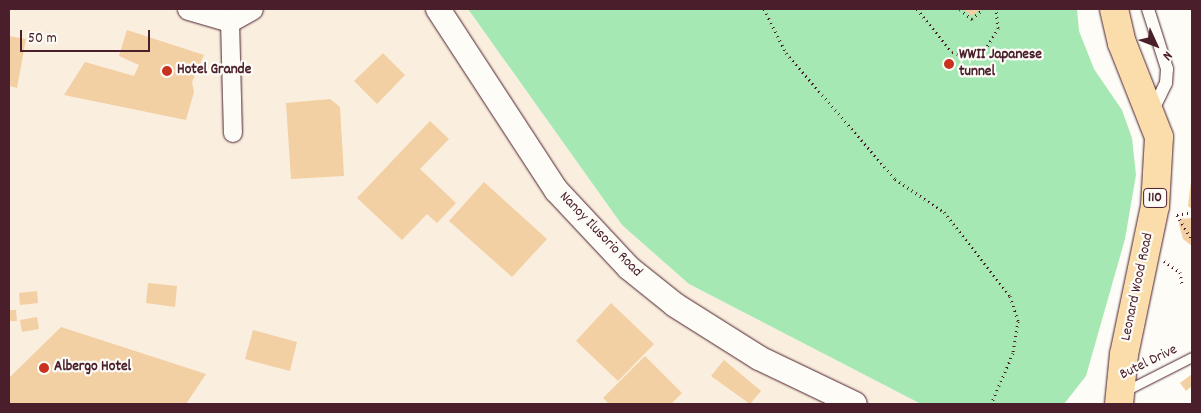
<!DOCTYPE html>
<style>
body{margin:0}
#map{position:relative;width:1201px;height:413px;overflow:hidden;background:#fdfcf7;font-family:Dekko,sans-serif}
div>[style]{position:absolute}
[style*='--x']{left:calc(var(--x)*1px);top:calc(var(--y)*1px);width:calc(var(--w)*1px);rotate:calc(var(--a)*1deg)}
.built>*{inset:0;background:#faeede}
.green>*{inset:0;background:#a6e8b3}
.building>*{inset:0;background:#f3cfa4}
.path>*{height:3px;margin-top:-1.5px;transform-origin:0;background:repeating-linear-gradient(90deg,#4a1f2b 0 1px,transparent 0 5px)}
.roads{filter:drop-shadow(0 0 1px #4a1f2b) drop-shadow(0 0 1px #4a1f2b)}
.service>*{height:9px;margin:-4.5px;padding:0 4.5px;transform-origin:4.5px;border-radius:4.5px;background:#fdfcf7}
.pedestrian>*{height:12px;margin:-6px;padding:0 6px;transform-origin:6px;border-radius:6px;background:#fdfcf7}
.minor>*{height:18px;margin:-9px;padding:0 9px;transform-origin:9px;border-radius:9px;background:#fdfcf7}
.tertiary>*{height:21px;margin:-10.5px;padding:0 10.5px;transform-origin:10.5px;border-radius:10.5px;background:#fdfcf7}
.secondary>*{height:24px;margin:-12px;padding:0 12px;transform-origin:12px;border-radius:12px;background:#fdfcf7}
.primary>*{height:28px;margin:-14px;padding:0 14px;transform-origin:14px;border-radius:14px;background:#faddab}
.dots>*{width:14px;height:14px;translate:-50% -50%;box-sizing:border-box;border:2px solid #fdfcf7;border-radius:50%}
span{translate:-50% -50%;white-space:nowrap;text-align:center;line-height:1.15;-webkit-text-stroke:4.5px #fdfcf7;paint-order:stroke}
.shield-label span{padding:1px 4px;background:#fdfcf7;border:1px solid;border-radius:4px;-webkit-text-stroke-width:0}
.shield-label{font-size:14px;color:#4a1f2b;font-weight:700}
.poi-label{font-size:15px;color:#4a1f2b;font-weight:700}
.left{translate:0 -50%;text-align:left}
.street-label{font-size:15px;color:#4a1f2b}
.frame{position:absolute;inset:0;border:10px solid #4a1f2b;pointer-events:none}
.north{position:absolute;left:1131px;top:20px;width:50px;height:50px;-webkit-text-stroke:4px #fdfcf7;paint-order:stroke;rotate:133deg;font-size:14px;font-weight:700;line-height:20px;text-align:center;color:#4a1f2b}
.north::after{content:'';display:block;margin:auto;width:18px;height:22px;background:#4a1f2b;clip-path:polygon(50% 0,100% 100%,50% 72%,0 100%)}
.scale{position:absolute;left:20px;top:30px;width:130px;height:22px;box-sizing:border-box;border:2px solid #4a1f2b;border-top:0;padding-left:6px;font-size:15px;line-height:18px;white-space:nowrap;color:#4a1f2b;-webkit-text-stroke:4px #fdfcf7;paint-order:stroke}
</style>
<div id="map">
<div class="built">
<i style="clip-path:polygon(9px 9px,468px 9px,622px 225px,689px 284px,921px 404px,9px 404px)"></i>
</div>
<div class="green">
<i style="clip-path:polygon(468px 9px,1077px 9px,1079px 31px,1094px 69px,1122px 110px,1132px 138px,1136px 175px,1125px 239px,1086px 376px,1064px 404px,921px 404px,689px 284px,622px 225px)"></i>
</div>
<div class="building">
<i style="clip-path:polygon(963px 9px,981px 9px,972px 16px)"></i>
<i style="clip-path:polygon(127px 30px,204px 55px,192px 82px,194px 92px,186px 120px,64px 95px,85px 62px,134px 76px,139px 65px,119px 56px)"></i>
<i style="clip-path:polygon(9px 36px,26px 39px,17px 88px,9px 86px)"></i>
<i style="clip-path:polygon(383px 53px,405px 75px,377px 104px,354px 81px)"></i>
<i style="clip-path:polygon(330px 99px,340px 107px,344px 176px,291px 179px,286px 103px)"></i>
<i style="clip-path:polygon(430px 121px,449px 139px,420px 169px,456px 203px,437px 223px,427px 214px,402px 240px,357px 198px)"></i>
<i style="clip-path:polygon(1192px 173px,1192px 209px,1188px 206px)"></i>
<i style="clip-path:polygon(484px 182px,547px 239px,512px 277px,449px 221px)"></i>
<i style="clip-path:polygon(1192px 218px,1192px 246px,1183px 239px,1179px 224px,1180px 219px)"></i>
<i style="clip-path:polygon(148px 283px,177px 286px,175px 307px,146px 303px)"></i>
<i style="clip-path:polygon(37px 291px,38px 303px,20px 305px,19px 293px)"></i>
<i style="clip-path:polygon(611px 303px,654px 344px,618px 381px,576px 341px)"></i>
<i style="clip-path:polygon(9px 310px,16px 310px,17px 321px,9px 321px)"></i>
<i style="clip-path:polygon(37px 317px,39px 329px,22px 332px,20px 320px)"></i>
<i style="clip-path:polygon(61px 327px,206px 374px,186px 404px,9px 404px,9px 378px)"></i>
<i style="clip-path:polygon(253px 330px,297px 342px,290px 371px,245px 359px)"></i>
<i style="clip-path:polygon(645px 356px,682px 393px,671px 404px,609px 404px,603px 398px)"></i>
<i style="clip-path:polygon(724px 360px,761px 391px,750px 404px,711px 376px)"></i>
<i style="clip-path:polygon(1192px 374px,1192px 386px,1186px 391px,1180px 383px)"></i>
</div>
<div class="path">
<i style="--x:764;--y:9;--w:49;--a:63.4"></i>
<i style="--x:786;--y:53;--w:167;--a:49.1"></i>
<i style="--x:895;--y:179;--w:59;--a:34"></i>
<i style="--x:944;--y:212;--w:107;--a:51.8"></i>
<i style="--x:1010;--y:296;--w:26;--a:72"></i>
<i style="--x:1018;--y:321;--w:32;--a:99"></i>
<i style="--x:1013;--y:353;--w:56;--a:113.3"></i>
<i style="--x:917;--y:9;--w:55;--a:50.9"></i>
<i style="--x:952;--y:52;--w:20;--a:18"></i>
<i style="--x:971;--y:58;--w:16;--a:-30"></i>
<i style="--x:985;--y:50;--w:26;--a:-59"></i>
<i style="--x:998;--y:28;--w:19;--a:-96"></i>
<i style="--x:960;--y:9;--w:16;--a:40"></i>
<i style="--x:972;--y:19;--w:15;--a:-42"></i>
<i style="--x:1177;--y:215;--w:29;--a:59"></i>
<i style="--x:1177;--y:215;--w:15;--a:-11"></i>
<i style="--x:1164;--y:261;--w:19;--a:35"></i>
<i style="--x:1180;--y:272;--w:13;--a:81"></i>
</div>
<div class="roads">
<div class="service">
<i style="--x:1125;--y:391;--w:75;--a:-26.9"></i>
</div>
<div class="pedestrian">
<i style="--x:1148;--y:9;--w:63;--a:72.4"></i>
<i style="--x:1167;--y:69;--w:14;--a:94"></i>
<i style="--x:1166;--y:83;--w:32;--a:116"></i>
</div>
<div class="minor">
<i style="--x:230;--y:21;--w:112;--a:88.5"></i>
</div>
<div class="tertiary">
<i style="--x:188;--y:9;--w:44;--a:15.9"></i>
<i style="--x:230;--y:21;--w:25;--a:-29"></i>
</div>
<div class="secondary">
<i style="--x:438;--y:9;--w:216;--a:56.9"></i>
<i style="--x:556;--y:190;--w:107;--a:46.9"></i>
<i style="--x:629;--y:268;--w:59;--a:38.8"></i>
<i style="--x:675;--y:305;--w:99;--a:32.2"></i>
<i style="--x:759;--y:358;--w:106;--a:25.6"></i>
</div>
<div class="primary">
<i style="--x:1114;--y:9;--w:35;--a:77"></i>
<i style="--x:1122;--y:43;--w:101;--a:68.5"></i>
<i style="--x:1159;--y:137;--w:69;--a:93.3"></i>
<i style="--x:1155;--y:206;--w:151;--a:101.8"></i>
<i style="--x:1124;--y:354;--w:50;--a:95.7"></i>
</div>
</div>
<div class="dots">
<i style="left:949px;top:64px;background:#c8321e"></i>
<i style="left:167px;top:71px;background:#c8321e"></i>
<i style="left:44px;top:368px;background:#c8321e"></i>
</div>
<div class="shield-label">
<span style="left:1155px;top:198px">110</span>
</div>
<div class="poi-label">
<span class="left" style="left:959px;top:64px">WWII Japanese<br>tunnel</span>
<span class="left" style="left:177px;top:71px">Hotel Grande</span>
<span class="left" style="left:54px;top:368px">Albergo Hotel</span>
</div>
<div class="street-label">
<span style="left:600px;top:235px;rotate:46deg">Nanoy Ilusorio Road</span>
<span style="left:1138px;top:287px;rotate:-78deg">Leonard Wood Road</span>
<span style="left:1149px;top:363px;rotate:-26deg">Butel Drive</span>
</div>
<div class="frame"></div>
<div class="north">N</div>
<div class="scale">50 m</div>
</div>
